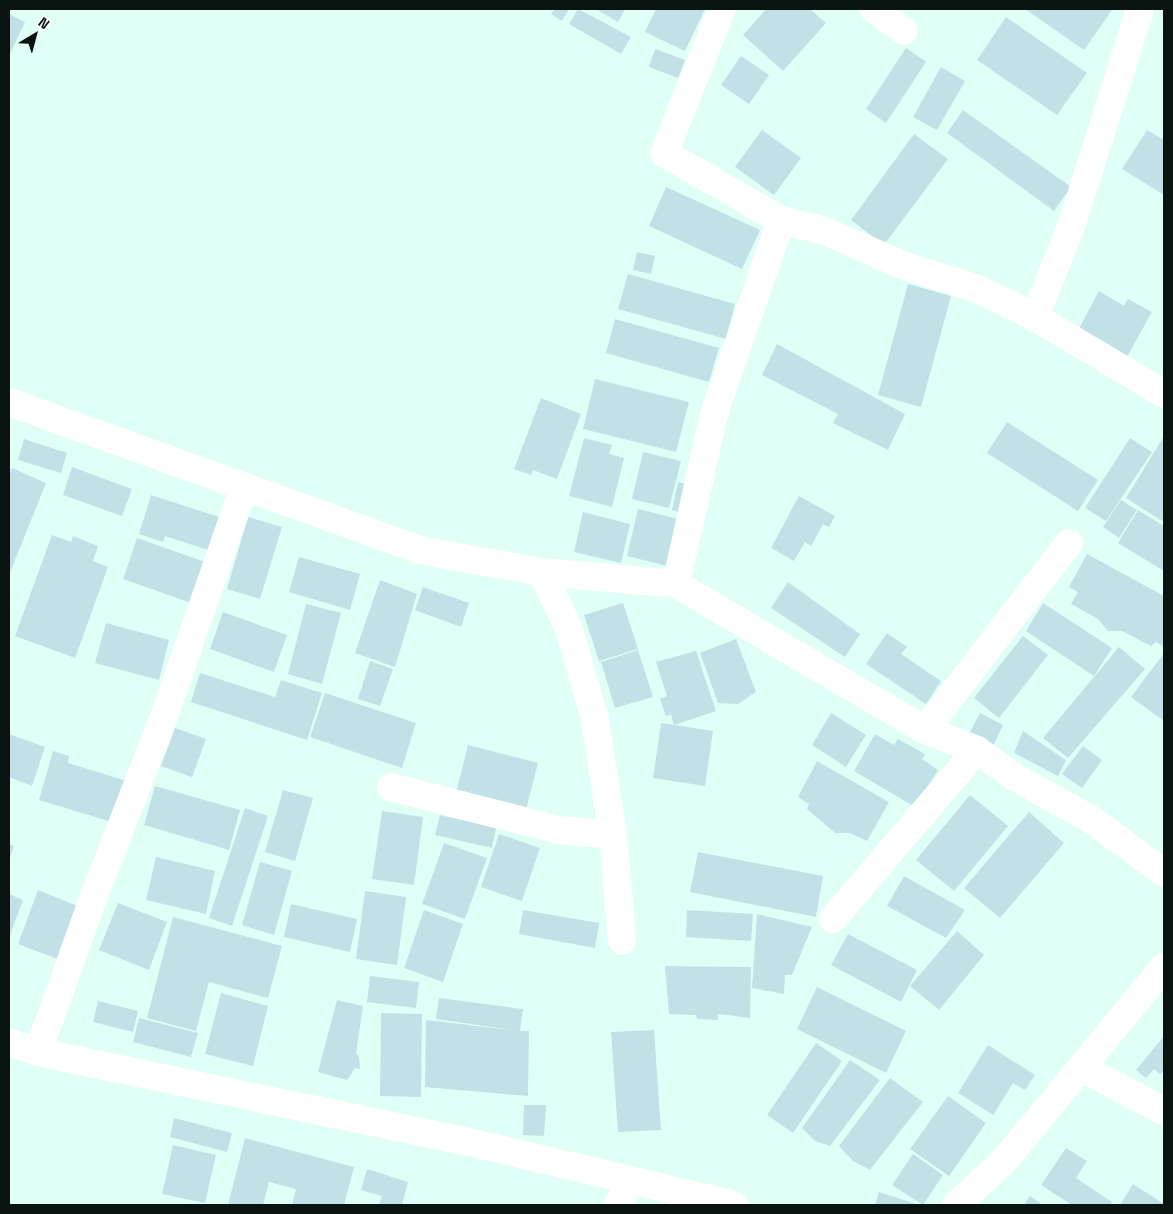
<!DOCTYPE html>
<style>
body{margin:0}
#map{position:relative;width:1173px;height:1214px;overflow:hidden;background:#e0fff6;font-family:"Space Grotesk",sans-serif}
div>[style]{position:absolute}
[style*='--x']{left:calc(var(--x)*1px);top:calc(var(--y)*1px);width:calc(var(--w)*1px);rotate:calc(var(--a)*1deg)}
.building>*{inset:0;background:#c1e1e6}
.minor>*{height:28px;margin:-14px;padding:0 14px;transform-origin:14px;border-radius:14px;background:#fff}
span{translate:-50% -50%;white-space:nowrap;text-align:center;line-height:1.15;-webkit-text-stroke:4px #fff;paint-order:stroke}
.frame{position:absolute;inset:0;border:10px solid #091411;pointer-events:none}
.north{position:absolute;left:10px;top:10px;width:50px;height:50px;-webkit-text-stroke:4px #fff;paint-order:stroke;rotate:37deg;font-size:14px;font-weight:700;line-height:20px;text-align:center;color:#091411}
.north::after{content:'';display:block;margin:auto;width:18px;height:22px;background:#091411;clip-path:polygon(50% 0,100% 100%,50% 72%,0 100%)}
</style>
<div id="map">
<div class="building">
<i style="clip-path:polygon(555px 9px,569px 9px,562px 21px,551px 14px)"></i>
<i style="clip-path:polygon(578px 9px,631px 37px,621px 54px,569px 24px)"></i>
<i style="clip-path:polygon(596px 9px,625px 9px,618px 22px)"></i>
<i style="clip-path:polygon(656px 9px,705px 9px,685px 51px,645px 32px)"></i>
<i style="clip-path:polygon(766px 9px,810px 9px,826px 23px,783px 71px,743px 35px)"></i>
<i style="clip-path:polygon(1025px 9px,1111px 9px,1112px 10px,1084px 50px)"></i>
<i style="clip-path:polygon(9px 14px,25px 22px,9px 56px)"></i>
<i style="clip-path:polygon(1006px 17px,1087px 73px,1057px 115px,977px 60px)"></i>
<i style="clip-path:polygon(906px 48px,926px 62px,886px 123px,866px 109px)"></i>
<i style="clip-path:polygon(655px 49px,685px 60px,678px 78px,649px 67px)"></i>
<i style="clip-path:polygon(741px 56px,769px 75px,749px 104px,721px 85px)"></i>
<i style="clip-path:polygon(941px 67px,965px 81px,937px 130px,913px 117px)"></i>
<i style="clip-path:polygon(963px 110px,1071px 187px,1054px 211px,947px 133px)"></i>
<i style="clip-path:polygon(762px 130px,801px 158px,774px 195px,735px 167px)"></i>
<i style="clip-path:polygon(1147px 130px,1164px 140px,1164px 195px,1122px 169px)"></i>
<i style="clip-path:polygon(914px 134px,948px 159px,884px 245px,851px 220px)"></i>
<i style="clip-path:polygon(666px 187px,760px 230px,742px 269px,649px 226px)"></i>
<i style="clip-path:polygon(637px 252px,655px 256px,651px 274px,633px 270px)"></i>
<i style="clip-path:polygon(628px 274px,735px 304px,726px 339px,618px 309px)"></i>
<i style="clip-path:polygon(908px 284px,951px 296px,921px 407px,878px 395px)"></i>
<i style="clip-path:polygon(1099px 291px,1124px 306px,1128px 299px,1152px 312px,1124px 362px,1076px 334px)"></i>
<i style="clip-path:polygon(615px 319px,719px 348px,709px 382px,606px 353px)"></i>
<i style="clip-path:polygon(777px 344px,905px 414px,888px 450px,833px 423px,838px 414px,762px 375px)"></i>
<i style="clip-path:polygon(595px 379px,689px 402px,676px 452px,583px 429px)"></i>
<i style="clip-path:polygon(541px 398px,581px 414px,557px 479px,533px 470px,531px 475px,514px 469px)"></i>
<i style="clip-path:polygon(1007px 422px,1098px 480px,1078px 511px,987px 453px)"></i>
<i style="clip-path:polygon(1164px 436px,1164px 517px,1162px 521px,1126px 498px)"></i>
<i style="clip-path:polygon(584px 438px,612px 445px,609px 454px,624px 458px,612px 507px,569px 496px)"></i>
<i style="clip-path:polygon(1130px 438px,1152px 452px,1106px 521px,1085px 508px)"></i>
<i style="clip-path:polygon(24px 439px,67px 453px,61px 473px,18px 460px)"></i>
<i style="clip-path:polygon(643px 452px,681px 461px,669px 508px,632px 499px)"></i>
<i style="clip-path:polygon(72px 467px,132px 489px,122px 516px,63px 495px)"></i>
<i style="clip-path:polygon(12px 468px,46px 483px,9px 575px,9px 476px)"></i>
<i style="clip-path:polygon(678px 482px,691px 485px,685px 514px,672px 510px)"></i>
<i style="clip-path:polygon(151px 495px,225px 519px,214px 552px,165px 536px,163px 542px,139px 534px)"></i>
<i style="clip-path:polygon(799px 496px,835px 516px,829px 527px,823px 524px,811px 546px,805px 542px,794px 561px,771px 548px)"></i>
<i style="clip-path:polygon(1121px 500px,1137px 510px,1119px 538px,1103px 527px)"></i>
<i style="clip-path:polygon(638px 509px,678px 519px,667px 566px,627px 556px)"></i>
<i style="clip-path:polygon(1138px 510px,1164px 526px,1164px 571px,1118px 543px)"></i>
<i style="clip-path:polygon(583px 512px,630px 524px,621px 563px,574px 552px)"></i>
<i style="clip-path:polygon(248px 517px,282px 527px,260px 599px,227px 589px)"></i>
<i style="clip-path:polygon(52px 535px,71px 542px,73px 536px,98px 546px,93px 561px,108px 567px,75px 658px,15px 636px)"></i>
<i style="clip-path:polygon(137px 538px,211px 564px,197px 605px,123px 579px)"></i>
<i style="clip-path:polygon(1087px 554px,1164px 596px,1163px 646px,1156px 642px,1151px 646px,1122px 631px,1108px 631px,1098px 619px,1071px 604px,1078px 592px,1069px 587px)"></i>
<i style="clip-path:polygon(299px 557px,360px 574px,350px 610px,289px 592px)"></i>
<i style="clip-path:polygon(380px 580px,417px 594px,395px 667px,355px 653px)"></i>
<i style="clip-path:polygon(788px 582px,860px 634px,845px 657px,771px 608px)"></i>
<i style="clip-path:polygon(423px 587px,469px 603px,461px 627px,415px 610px)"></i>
<i style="clip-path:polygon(623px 603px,638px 649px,599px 661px,584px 615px)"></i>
<i style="clip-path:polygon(1043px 603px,1112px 648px,1094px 676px,1026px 631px)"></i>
<i style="clip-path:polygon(306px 604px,341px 613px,322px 684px,288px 674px)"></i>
<i style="clip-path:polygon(223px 612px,287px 635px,274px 672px,210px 649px)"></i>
<i style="clip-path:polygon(106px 623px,169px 640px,159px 680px,95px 663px)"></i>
<i style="clip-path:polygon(887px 633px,907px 647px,901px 654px,941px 681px,926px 704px,866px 664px)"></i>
<i style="clip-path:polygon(1023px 636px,1048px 655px,999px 718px,974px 698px)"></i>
<i style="clip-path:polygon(736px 639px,756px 692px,738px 704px,718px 703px,700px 653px)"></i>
<i style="clip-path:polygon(1119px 647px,1145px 669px,1068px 758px,1043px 738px)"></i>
<i style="clip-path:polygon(638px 650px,653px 697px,615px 708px,601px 662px)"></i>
<i style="clip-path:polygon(696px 651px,716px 711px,674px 725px,671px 714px,666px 716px,660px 699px,667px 696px,656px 662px)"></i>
<i style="clip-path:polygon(1164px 653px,1164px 721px,1131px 697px)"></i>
<i style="clip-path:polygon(370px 661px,393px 669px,380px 706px,358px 699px)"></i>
<i style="clip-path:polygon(200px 673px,275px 697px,281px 680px,322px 693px,307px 740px,191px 702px)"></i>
<i style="clip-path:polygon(325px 693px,416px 723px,402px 768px,310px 737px)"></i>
<i style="clip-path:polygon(831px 713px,866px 735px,846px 767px,812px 745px)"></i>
<i style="clip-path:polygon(980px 713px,1003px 725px,993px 746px,969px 734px)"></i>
<i style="clip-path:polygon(661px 723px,713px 731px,705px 786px,653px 778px)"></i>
<i style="clip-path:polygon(175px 728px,206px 739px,192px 777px,161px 766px)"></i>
<i style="clip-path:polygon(1023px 731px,1066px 760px,1058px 776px,1014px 753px)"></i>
<i style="clip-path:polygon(9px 734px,45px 747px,32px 786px,9px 777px)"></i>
<i style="clip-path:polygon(875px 734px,894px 745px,898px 739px,925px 754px,922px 759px,938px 770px,915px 807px,854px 771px)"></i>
<i style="clip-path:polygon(468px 745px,538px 763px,526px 810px,456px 793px)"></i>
<i style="clip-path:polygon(1083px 746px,1102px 760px,1082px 788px,1062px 774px)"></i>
<i style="clip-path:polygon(53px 751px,69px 756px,68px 763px,127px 781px,115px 823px,39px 800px)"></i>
<i style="clip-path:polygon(817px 761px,889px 802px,867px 841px,850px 833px,835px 833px,807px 809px,809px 804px,798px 797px)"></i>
<i style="clip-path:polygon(155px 786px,240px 810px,229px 850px,144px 825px)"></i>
<i style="clip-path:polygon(283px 790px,313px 798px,295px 861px,265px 852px)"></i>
<i style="clip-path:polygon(970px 795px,1008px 826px,954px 891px,916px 860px)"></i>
<i style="clip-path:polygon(245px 808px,268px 816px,232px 926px,209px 918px)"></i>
<i style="clip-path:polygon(382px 811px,423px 817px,414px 885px,372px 879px)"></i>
<i style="clip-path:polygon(1029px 812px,1064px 843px,1000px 918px,964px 888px)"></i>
<i style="clip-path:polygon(440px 815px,496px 828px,492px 848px,435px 835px)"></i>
<i style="clip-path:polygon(499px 834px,540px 848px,522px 901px,481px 887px)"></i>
<i style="clip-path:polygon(444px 843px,487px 858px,465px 919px,422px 904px)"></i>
<i style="clip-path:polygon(9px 844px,14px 846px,9px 860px)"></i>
<i style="clip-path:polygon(698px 852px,823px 876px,816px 917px,690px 892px)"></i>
<i style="clip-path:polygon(156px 857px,215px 871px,206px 914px,146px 900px)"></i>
<i style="clip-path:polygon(260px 862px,292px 871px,274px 935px,242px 925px)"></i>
<i style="clip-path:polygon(904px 876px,965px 910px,946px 938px,887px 906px)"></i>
<i style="clip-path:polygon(38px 890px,80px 907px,60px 960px,18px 944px)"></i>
<i style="clip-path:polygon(365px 891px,406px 897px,397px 965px,356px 959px)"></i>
<i style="clip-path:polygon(9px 894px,23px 900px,9px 938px)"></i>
<i style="clip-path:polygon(118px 903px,167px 922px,149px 970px,99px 950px)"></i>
<i style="clip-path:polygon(291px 904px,357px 919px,350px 952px,284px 937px)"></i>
<i style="clip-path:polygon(424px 910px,463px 924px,443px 982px,404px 968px)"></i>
<i style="clip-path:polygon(523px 910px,599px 923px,595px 948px,519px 934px)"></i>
<i style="clip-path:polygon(687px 910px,753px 914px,751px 941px,686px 937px)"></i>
<i style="clip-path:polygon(757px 914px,812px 927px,792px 975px,785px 975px,784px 994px,752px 988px)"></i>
<i style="clip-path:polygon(173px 917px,282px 946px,268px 998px,209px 982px,196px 1031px,147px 1018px)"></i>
<i style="clip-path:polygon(957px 931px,984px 955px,939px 1010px,910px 986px)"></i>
<i style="clip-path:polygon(848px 934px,917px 970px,901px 1002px,831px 965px)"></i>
<i style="clip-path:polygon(665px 966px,751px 967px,750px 1018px,718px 1014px,718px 1020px,697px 1019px,696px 1015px,669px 1014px)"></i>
<i style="clip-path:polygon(370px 976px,419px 982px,416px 1008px,367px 1002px)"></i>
<i style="clip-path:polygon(817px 987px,906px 1031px,886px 1073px,797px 1029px)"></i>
<i style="clip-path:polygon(221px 993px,268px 1006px,253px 1066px,205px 1054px)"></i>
<i style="clip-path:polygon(439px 998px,523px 1009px,520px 1031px,529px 1031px,528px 1096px,425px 1087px,426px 1020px,513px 1030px,436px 1019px)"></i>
<i style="clip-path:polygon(337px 1000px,363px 1006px,356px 1054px,359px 1056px,360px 1069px,355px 1068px,347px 1080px,318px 1072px)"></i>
<i style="clip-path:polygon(98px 1001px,138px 1011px,133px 1032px,93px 1022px)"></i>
<i style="clip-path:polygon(381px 1013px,422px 1014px,421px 1097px,380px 1096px)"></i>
<i style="clip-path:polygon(139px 1018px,198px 1033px,191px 1057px,133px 1042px)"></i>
<i style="clip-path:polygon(654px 1030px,661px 1130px,618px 1132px,611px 1032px)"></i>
<i style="clip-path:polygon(1164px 1036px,1164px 1070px,1160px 1074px,1154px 1069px,1146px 1078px,1136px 1070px)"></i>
<i style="clip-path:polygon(816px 1043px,842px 1061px,793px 1133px,767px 1115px)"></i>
<i style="clip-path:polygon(988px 1045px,1035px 1075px,1025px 1090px,1013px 1083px,993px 1115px,958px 1093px)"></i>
<i style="clip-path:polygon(850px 1060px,880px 1080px,830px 1146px,815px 1141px,802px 1128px)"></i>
<i style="clip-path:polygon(890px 1078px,923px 1102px,870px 1170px,853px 1161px,839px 1146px)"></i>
<i style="clip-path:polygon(948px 1096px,986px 1123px,949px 1176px,910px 1149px)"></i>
<i style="clip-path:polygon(524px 1105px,546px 1105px,544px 1136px,523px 1135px)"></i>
<i style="clip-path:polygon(174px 1118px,232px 1133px,227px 1152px,170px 1137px)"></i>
<i style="clip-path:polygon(245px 1138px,354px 1167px,344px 1205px,292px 1205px,296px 1189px,269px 1182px,263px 1205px,228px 1205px)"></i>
<i style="clip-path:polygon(173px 1145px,216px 1155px,205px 1203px,162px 1194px)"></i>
<i style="clip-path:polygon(1066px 1148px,1087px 1161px,1076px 1178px,1112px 1202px,1110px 1205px,1072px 1205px,1041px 1185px)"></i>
<i style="clip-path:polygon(913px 1154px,943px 1175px,923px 1205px,892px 1185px)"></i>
<i style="clip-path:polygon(367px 1169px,408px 1182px,402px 1205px,379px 1205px,382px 1196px,361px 1190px)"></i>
<i style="clip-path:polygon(1133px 1184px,1164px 1204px,1164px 1205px,1120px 1205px)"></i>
<i style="clip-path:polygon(879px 1192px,919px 1205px,875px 1205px)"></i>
<i style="clip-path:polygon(1030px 1196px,1043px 1205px,1024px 1205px)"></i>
</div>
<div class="minor">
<i style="--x:722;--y:9;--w:155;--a:111.9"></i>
<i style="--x:664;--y:153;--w:135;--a:29.8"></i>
<i style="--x:781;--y:220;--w:45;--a:14"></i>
<i style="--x:825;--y:231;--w:87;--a:23.6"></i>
<i style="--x:905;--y:266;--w:77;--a:17.5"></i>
<i style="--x:978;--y:289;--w:64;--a:26.2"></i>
<i style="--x:1035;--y:317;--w:150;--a:30.8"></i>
<i style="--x:874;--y:9;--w:37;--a:36"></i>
<i style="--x:1035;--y:317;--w:100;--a:-68.3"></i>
<i style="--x:1072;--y:224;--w:225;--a:-72.4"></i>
<i style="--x:9;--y:402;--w:436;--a:19.8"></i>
<i style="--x:419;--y:550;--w:125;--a:10.1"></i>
<i style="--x:542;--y:572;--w:63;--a:64.7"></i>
<i style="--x:569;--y:629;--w:94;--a:73.9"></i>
<i style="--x:595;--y:719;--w:117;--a:81.2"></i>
<i style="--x:613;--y:835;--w:106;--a:85.1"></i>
<i style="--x:542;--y:572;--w:135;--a:5.1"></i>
<i style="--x:676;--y:584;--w:289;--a:30.4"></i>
<i style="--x:925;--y:730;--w:56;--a:21"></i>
<i style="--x:977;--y:750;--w:44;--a:35.8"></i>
<i style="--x:1013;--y:776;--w:90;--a:29.1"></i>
<i style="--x:1092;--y:820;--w:89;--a:36.4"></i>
<i style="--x:676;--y:584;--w:174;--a:-77.4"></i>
<i style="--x:714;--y:414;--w:205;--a:-70.9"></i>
<i style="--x:925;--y:730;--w:236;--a:-52.4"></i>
<i style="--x:391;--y:787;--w:173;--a:14.4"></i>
<i style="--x:559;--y:830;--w:54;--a:5.3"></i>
<i style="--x:833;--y:919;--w:222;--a:-49.6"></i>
<i style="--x:9;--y:1042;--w:31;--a:19"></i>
<i style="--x:38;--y:1052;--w:440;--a:11.8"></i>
<i style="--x:469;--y:1142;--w:273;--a:13.3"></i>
<i style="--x:38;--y:1052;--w:171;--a:-70.2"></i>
<i style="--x:96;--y:891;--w:193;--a:-68.7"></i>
<i style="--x:166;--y:711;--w:237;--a:-70.8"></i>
<i style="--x:1082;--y:1068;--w:93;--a:27.7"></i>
<i style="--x:618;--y:1205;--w:25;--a:-61"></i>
<i style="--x:956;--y:1205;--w:65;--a:-42.5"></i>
<i style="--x:1004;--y:1161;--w:251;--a:-50.5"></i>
</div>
<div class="frame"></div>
<div class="north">N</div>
</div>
